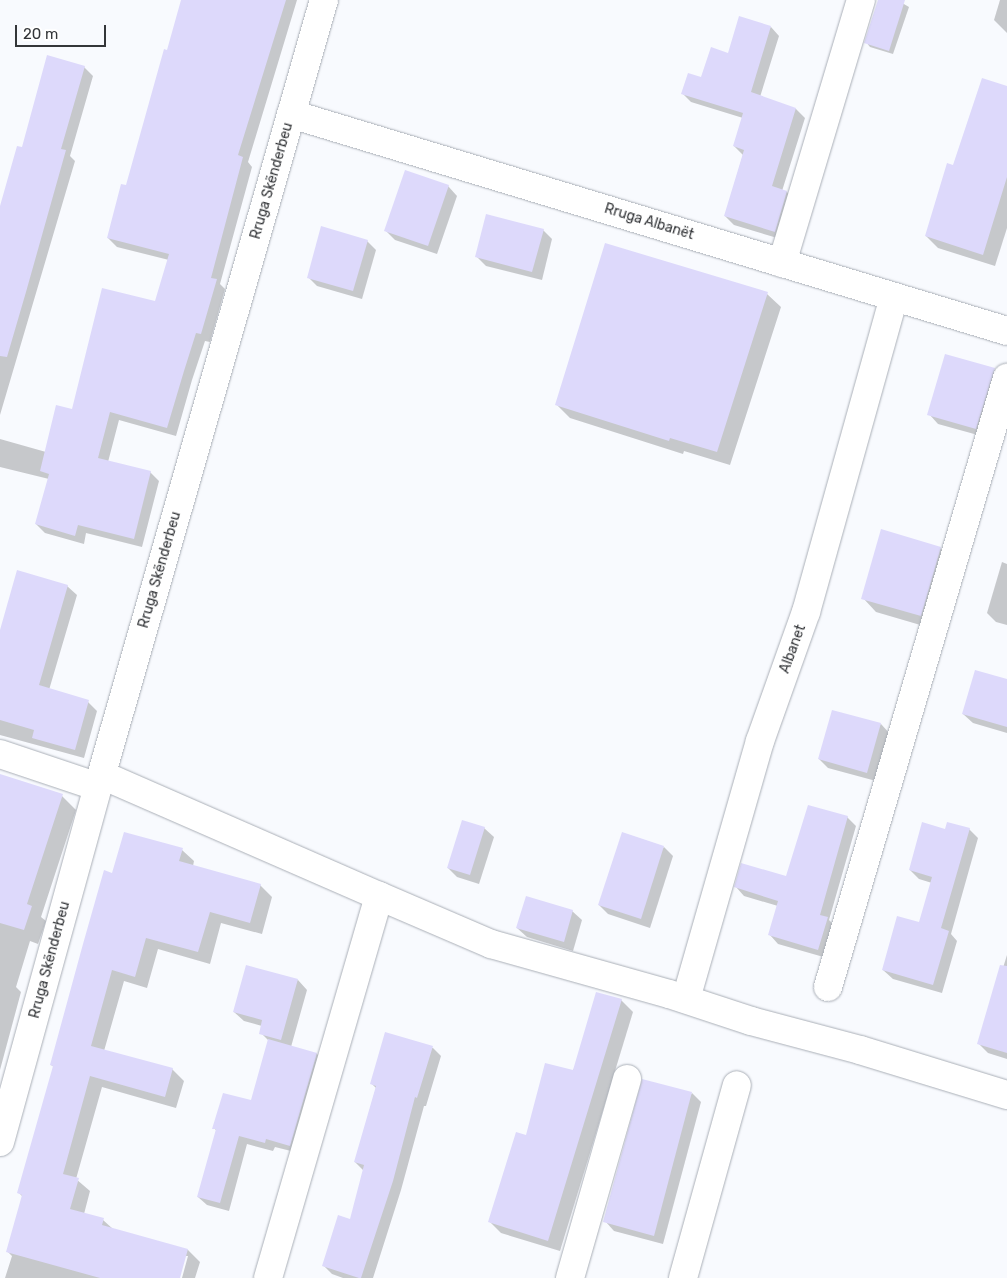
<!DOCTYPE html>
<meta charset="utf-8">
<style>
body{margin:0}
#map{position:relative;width:1007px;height:1278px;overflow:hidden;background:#f8fafe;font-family:Rubik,sans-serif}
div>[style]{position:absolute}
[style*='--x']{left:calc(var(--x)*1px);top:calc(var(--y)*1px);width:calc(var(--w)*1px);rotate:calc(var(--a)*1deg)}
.shadow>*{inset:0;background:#0003}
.building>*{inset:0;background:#ddd9fb}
.roads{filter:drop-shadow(0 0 1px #aaafb7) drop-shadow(0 0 1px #aaafb7)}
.minor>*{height:28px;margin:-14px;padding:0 14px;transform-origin:14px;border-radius:14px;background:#fff}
.tertiary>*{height:28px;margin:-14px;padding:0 14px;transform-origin:14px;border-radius:14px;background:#fff}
.secondary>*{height:28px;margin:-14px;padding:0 14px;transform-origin:14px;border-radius:14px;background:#fff}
span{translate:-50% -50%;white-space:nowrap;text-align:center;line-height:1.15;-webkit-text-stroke:4.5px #fff;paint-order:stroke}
.street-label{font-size:14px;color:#343639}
.scale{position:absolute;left:15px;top:25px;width:91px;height:22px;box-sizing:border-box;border:2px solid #343639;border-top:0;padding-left:6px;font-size:15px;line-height:18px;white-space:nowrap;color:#343639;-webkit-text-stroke:4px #fff;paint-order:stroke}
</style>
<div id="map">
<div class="shadow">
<i style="clip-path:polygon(183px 0,297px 0,248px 162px,252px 167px,220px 284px,225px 289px,210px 342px,205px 341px,192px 380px,176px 436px,119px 420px,108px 462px,150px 472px,159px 481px,142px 547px,86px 533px,84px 544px,45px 533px,36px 524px,49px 479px,0 467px,0 439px,46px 452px,72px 411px,156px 303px,169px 260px,117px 247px,108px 238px,127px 187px)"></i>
<i style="clip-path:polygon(879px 0,897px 0,909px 7px,893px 54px,870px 47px,866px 42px)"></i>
<i style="clip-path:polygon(1000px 0,1007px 0,1007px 33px,994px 20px)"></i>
<i style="clip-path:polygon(771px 27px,779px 36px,760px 97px,796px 109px,805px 118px,782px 191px,787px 192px,795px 201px,784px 240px,734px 225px,725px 216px,743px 155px,734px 146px,743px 118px,691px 102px,683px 94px,729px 54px)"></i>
<i style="clip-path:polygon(84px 67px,93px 76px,70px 156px,75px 161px,0 415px,0 211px,22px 148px)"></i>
<i style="clip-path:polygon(1007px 87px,1007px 228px,995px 266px,938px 248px,926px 236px,954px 167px)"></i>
<i style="clip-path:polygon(448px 186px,457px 196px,437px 254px,395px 240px,386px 231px)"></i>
<i style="clip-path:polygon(543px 230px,552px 239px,542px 280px,486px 266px,476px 256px)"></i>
<i style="clip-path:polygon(367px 241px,376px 250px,362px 299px,317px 286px,308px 277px)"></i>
<i style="clip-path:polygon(767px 294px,781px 307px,730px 465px,684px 451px,683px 454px,570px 418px,557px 405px)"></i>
<i style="clip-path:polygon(994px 370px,1004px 379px,985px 437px,938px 424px,929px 414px)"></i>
<i style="clip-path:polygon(940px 548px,954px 561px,934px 629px,876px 612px,863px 598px)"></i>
<i style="clip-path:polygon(1002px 562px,1007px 564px,1007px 625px,996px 622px,987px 613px)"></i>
<i style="clip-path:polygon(67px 586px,77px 595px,49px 690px,88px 702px,97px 711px,84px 758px,0 735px,0 655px)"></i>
<i style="clip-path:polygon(1007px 680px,1007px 733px,973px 723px,963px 714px)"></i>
<i style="clip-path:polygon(881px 724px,890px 734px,876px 781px,828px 768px,819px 759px)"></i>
<i style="clip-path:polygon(0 775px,62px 796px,76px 810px,41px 917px,46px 921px,38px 944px,30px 941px,16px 987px,21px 992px,0 1070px)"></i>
<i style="clip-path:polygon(847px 817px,856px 826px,829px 920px,836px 927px,827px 958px,778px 944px,770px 935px,778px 906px,744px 896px,736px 887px,786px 877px)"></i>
<i style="clip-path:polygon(484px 828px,494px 837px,479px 884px,457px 877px,448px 868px)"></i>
<i style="clip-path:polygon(969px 829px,978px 838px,951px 934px,957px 941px,942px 993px,893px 979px,883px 970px,920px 924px,932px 883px,919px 879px,910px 870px,946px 830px)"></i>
<i style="clip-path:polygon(664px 847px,673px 856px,650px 928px,608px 914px,599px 905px)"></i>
<i style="clip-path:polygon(182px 850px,194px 861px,193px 866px,260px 885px,272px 897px,262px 934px,221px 923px,210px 964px,158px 949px,147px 988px,124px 981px,104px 1051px,172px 1069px,184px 1081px,176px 1108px,102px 1087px,76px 1179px,90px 1191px,84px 1214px,103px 1220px,113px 1229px,188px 1250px,200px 1262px,195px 1278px,182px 1278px,188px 1256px,185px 1256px,179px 1278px,5px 1278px,12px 1256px,7px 1251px,23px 1197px,19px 1193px,54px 1067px,51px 1065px,113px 874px)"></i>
<i style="clip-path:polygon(572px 911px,582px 920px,573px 951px,527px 937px,517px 928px)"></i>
<i style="clip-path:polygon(1007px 955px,1007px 1059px,988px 1053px,979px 1044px)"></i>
<i style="clip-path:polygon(298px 980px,307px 990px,291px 1047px,317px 1054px,325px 1062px,299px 1153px,275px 1147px,273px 1151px,247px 1144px,229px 1211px,207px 1205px,198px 1197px,217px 1131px,214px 1128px,252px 1102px,269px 1041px,261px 1033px,262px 1026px,244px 1021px,234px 1012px)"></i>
<i style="clip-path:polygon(621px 1000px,633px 1012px,560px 1251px,501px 1233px,490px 1222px,527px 1137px)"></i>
<i style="clip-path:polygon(386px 1034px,433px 1048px,441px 1056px,426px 1106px,424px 1106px,401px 1190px,373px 1278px,343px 1278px,332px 1274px,323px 1265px,351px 1220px,364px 1171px,355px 1162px,376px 1088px,371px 1083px)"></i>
<i style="clip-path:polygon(692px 1093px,701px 1102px,663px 1244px,614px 1231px,605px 1221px)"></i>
</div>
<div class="building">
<i style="clip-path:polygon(181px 0,286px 0,238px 155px,243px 157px,211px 278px,217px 279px,201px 334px,196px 333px,184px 371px,167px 428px,110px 412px,98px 458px,151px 471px,134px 539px,78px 525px,75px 536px,35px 524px,49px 474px,40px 471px,56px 405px,72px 409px,102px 288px,155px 301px,169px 254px,107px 238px,121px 184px,126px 185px,164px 49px,167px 50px)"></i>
<i style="clip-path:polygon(878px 0,905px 0,889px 51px,864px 43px)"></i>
<i style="clip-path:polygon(739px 16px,771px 26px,751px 92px,796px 108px,772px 186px,787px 191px,775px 232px,724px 216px,744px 150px,733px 146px,743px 113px,681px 94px,688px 73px,701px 77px,711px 47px,728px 53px)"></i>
<i style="clip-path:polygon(47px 55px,85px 66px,61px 149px,66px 150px,26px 292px,7px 357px,0 356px,0 206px,17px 146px,22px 147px)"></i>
<i style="clip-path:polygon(982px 78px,1007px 86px,1007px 177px,983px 255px,925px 236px,947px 163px,953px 165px)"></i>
<i style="clip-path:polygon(405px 170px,449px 185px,428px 246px,384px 231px)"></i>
<i style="clip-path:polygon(486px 214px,544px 229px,532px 272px,475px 257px)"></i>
<i style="clip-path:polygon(321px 226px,368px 240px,353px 291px,307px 278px)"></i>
<i style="clip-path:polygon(605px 243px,768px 292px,717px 452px,670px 438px,669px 441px,555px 405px)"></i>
<i style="clip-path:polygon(945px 354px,995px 368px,976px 429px,927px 415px)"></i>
<i style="clip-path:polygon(881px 529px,941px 547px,921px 616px,861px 599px)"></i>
<i style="clip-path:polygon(17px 570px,68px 585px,39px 685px,89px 700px,75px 750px,32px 738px,34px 730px,0 720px,0 630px)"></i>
<i style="clip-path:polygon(975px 670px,1007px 679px,1007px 727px,962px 714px)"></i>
<i style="clip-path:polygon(832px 710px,881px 723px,867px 773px,818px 759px)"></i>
<i style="clip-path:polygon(0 774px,63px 794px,27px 904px,32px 906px,24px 930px,0 923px)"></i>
<i style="clip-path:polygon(808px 805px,848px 816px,820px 915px,828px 917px,818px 950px,768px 935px,778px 901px,734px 887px,741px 863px,786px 876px)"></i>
<i style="clip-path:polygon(462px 820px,485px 827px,470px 875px,447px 868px)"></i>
<i style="clip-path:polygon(922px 822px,945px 829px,947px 822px,970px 828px,941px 928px,949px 931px,933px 985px,882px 970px,897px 916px,919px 922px,932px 877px,909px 870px)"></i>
<i style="clip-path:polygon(124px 832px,183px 848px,179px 861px,261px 884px,250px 923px,210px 912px,198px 952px,146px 938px,135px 977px,112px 970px,91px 1046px,173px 1068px,165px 1097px,90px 1076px,63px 1174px,79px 1178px,70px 1209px,104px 1218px,102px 1225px,188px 1249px,180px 1278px,100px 1278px,6px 1252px,22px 1195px,17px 1193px,53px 1066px,50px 1065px,83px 944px,104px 870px,112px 873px)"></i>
<i style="clip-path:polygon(622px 832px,664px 846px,641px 919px,598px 905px)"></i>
<i style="clip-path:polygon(526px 896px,573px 910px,564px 942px,516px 928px)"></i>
<i style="clip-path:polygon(246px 965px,298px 979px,281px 1040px,259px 1034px,262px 1020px,233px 1012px)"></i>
<i style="clip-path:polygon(1000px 965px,1007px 966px,1007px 1053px,977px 1044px)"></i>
<i style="clip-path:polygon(596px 992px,622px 999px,548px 1241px,488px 1222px,516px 1132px,526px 1135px,545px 1063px,573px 1070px)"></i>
<i style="clip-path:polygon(385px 1032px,433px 1046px,417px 1098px,415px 1097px,393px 1181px,361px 1278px,359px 1278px,322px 1266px,338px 1215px,350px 1219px,364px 1165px,354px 1162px,376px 1086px,370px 1084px)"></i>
<i style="clip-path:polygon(268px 1039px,317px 1053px,290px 1146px,266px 1139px,265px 1143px,239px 1136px,220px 1203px,197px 1197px,216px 1129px,212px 1129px,223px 1093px,251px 1100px)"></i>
<i style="clip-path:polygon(642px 1079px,692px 1092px,654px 1236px,603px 1222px)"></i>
</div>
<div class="roads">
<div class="minor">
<i style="--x:782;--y:263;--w:275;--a:-73.3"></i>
<i style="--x:102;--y:775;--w:302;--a:23.6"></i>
<i style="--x:379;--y:896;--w:398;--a:106.2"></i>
<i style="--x:379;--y:896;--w:122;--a:23.2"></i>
<i style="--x:491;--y:944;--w:185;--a:15.7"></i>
<i style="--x:669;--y:994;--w:86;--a:18.2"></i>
<i style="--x:751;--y:1021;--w:113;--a:14.9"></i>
<i style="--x:860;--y:1050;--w:154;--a:17"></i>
<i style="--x:828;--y:987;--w:635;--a:-73.62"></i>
<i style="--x:686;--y:999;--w:268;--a:-74"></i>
<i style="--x:760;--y:741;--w:137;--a:-70.4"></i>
<i style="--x:806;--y:612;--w:327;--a:-74.4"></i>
<i style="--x:570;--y:1278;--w:207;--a:-74"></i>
<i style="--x:683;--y:1278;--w:200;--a:-74.4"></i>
</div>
<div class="tertiary">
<i style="--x:291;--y:114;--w:748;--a:16.86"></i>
<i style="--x:0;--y:754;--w:103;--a:18.6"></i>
</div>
<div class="secondary">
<i style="--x:0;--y:1142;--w:368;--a:-74.6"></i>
<i style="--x:98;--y:787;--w:819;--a:-73.98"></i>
</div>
</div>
<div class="street-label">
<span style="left:272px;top:181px;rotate:-74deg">Rruga Skënderbeu</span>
<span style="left:649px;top:222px;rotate:17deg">Rruga Albanët</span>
<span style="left:160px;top:570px;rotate:-74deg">Rruga Skënderbeu</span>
<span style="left:793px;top:649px;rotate:-70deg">Albanet</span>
<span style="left:50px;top:960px;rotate:-75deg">Rruga Skënderbeu</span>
</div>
<div class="scale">20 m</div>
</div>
